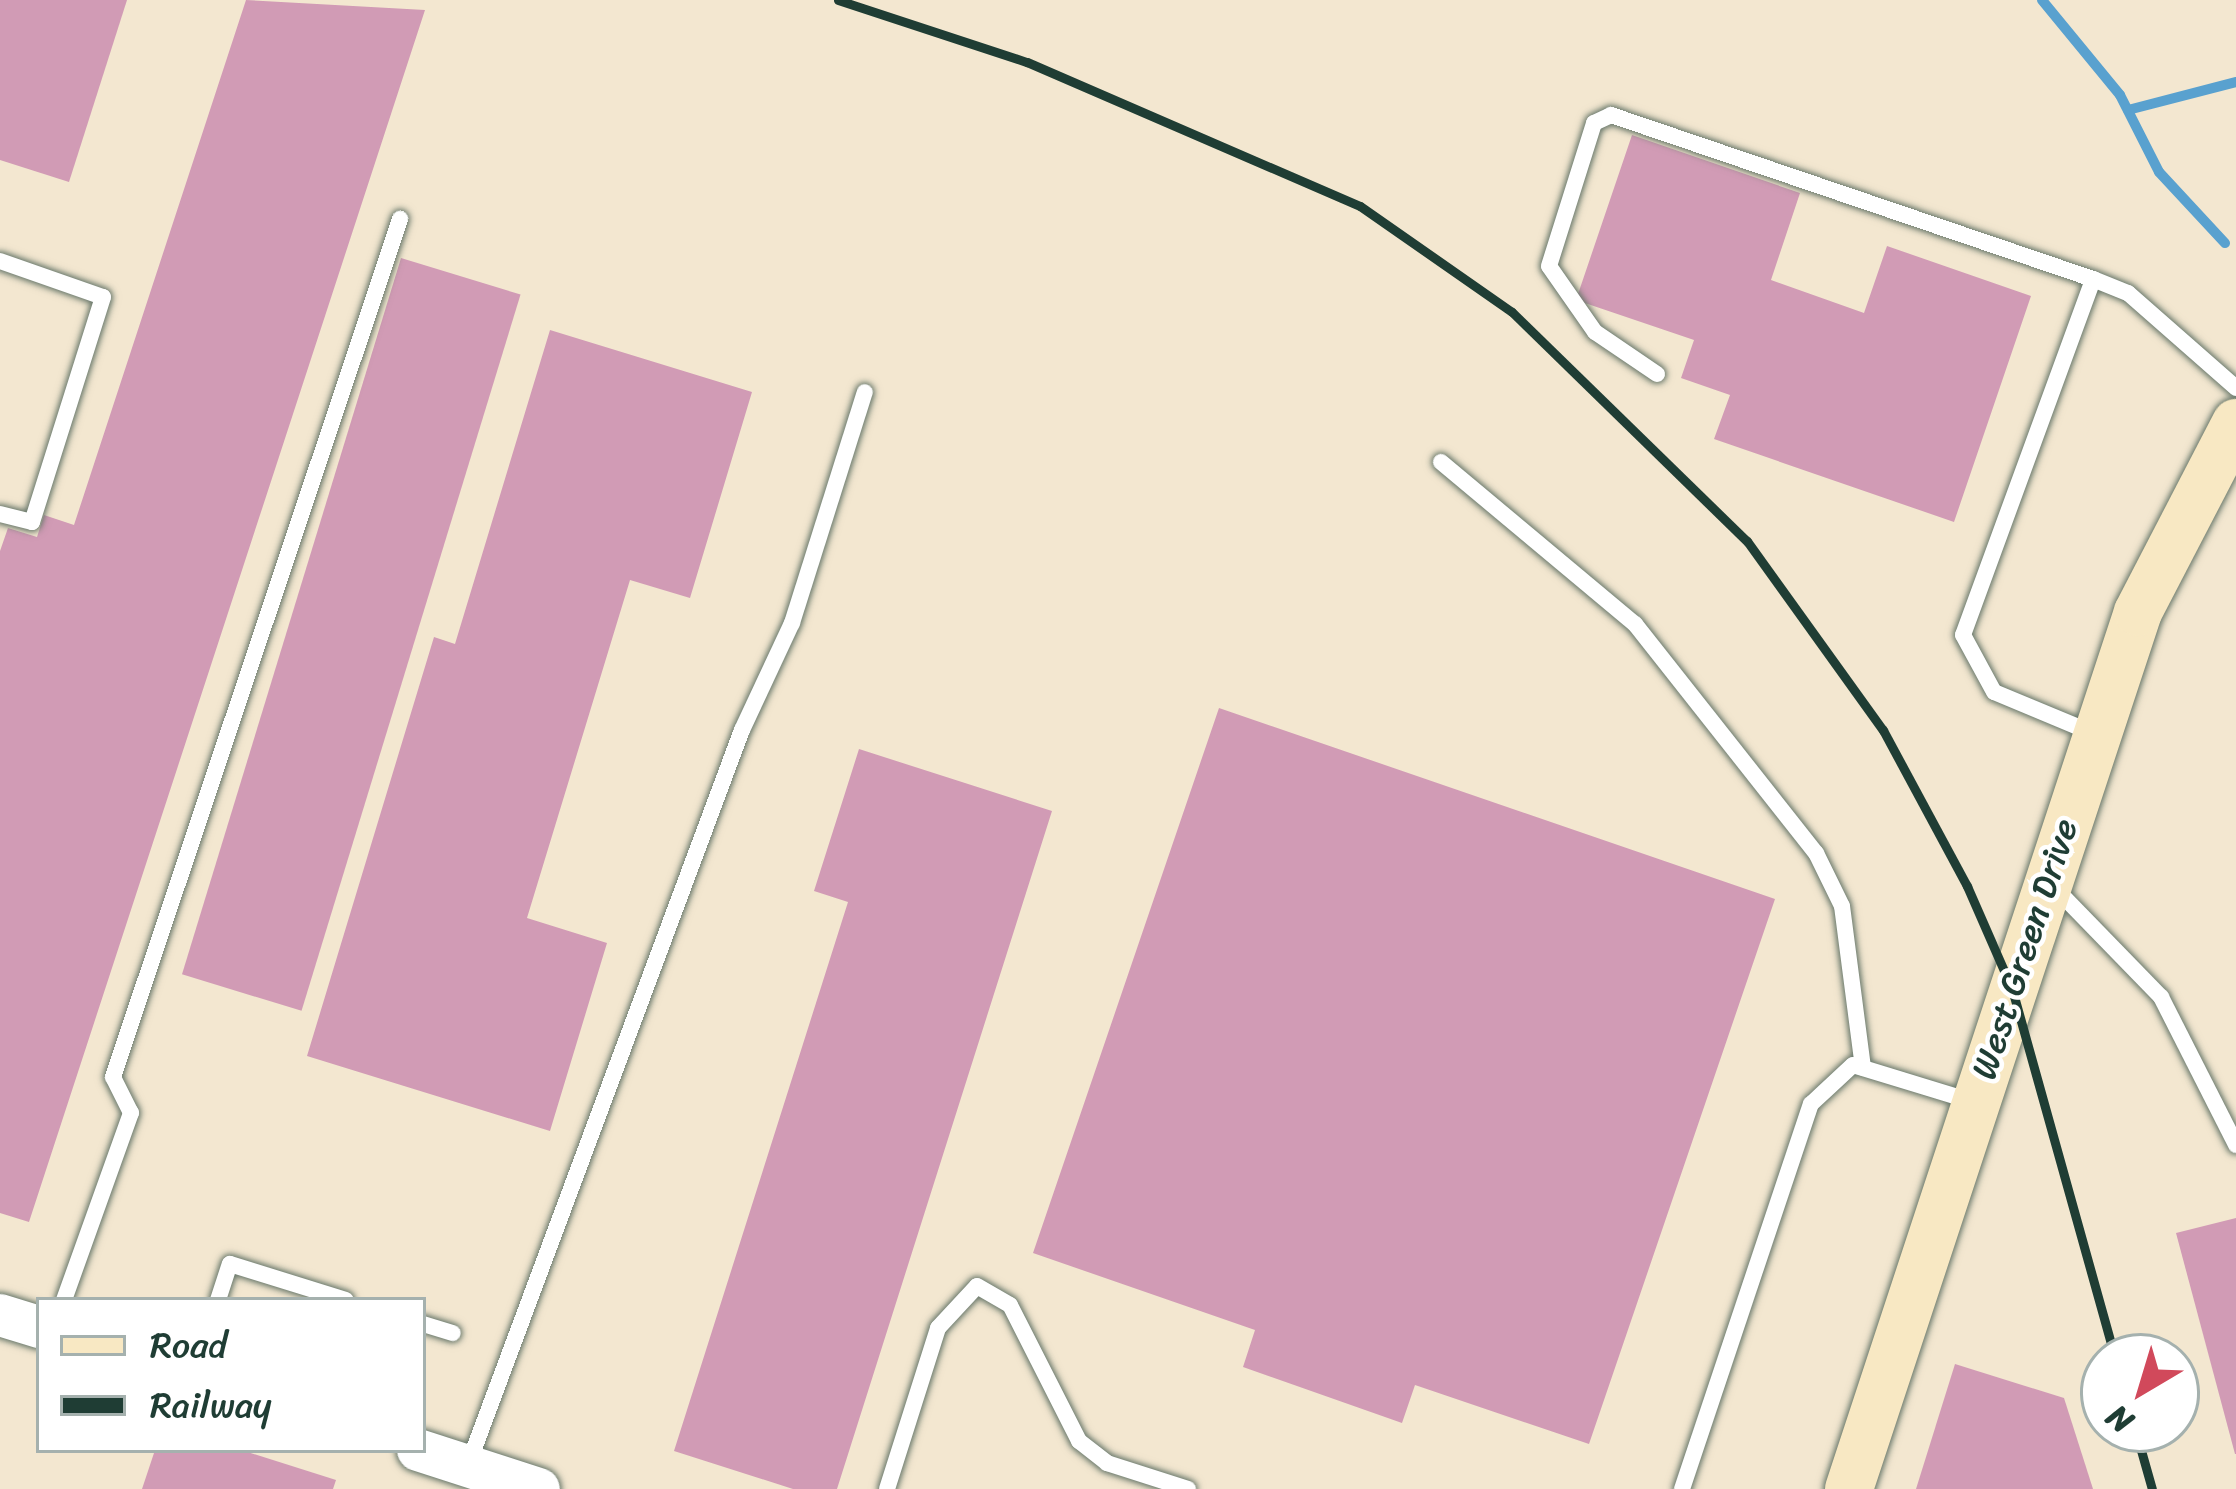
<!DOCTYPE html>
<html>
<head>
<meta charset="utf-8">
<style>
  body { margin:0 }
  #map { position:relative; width:2236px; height:1489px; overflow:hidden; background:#f3e7d0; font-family:Sriracha,sans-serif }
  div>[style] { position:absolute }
  .stream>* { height:10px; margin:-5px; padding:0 5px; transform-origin:5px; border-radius:5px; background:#59a1cf }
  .building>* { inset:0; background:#d19bb5; transform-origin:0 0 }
  .roads { filter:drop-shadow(0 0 3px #69786b) drop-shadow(0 0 3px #69786b) }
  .service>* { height:16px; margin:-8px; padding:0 8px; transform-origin:8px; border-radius:8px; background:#fff }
  .tertiary>* { height:42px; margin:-21px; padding:0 21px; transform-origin:21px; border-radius:21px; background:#fff }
  .secondary>* { height:48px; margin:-24px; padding:0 24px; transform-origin:24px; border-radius:24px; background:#f8e8c3 }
  .rail>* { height:9px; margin:-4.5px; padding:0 4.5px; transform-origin:4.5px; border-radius:4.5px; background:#1f3d34 }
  span { translate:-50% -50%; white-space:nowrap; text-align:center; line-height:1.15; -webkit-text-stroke:9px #fff; paint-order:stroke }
  .street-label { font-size:36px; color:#1f3d34 }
  .legend { position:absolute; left:36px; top:1297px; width:390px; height:156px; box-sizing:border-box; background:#fff; border:3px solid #a5b1ae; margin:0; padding:15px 21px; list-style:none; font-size:36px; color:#1f3d34 }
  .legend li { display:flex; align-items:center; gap:24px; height:60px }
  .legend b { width:60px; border:3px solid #a5b1ae }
  .north { position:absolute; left:2080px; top:1333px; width:120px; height:120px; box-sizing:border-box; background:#fff; border:3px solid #a5b1ae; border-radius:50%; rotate:218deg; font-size:33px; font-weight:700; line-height:48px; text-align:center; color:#1f3d34 }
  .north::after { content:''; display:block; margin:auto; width:42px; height:54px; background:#d1495b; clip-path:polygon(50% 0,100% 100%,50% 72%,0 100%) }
</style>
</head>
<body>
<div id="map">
  <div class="stream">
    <i style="left:2042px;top:0;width:123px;rotate:50.6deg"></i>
    <i style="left:2120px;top:95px;width:86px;rotate:63.1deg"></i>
    <i style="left:2159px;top:172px;width:97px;rotate:47.1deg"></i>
    <i style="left:2128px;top:110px;width:112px;rotate:-14.5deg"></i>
  </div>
  <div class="building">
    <i style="clip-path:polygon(0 0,127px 0,69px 182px,0 160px)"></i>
    <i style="clip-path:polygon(246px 0,425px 10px,29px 1222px,0 1213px,0 551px,8px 528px,37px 537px,44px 515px,74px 525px)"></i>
    <i style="clip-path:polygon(1632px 135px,1800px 193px,1771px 280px,1864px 313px,1887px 246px,2031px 296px,1954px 522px,1714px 439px,1730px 395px,1681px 378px,1694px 340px,1576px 300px)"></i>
    <i style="left:401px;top:258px;width:125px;height:749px;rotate:17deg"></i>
    <i style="clip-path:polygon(550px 330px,752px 392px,690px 598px,630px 580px,527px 918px,607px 943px,550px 1131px,307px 1056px,434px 637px,455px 644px)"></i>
    <i style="clip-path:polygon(1219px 708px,1775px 899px,1589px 1444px,1415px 1385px,1402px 1423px,1243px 1367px,1255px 1330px,1033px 1253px)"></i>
    <i style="clip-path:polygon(859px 749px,1052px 811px,837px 1489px,793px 1489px,674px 1451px,848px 902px,814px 891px)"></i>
    <i style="clip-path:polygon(2236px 1218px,2236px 1454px,2235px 1454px,2176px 1233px)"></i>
    <i style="clip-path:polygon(1955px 1364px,2064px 1398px,2093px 1489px,1916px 1489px)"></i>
    <i style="clip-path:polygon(155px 1450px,241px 1450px,336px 1480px,333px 1489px,142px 1489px)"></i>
  </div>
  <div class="roads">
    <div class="service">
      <i style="left:0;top:261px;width:109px;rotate:19.3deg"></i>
      <i style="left:103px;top:297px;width:236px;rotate:107.5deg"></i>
      <i style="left:32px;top:522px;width:33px;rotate:-166deg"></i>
      <i style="left:1657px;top:374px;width:75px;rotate:-145.9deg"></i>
      <i style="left:1595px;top:332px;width:80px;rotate:-124.9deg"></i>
      <i style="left:1549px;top:266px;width:150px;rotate:-72.5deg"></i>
      <i style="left:1594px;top:123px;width:19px;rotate:-25deg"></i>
      <i style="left:1611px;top:115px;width:509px;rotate:18.79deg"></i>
      <i style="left:1441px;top:462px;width:253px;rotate:39.9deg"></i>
      <i style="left:1635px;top:624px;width:292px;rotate:51.7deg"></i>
      <i style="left:1816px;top:853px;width:59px;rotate:63.9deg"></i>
      <i style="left:1842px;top:906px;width:163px;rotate:82.6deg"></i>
      <i style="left:2095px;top:734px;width:109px;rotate:-157.4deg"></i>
      <i style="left:1994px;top:692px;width:65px;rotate:-118.5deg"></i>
      <i style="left:1963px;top:635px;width:379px;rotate:-69.9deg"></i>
      <i style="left:2093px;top:279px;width:38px;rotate:22deg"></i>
      <i style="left:2128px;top:293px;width:144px;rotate:41.3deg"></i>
      <i style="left:2056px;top:889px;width:151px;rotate:45.8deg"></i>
      <i style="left:2161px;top:997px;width:166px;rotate:63.1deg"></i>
      <i style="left:64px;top:1300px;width:199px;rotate:-70.3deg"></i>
      <i style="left:131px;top:1113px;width:40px;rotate:-116.6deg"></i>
      <i style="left:113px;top:1077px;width:905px;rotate:-71.5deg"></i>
      <i style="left:218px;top:1300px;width:38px;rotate:-72deg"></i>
      <i style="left:230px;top:1264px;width:121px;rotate:17.2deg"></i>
      <i style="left:423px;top:1324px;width:31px;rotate:17deg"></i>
      <i style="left:468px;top:1465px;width:784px;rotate:-69.56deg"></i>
      <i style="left:742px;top:730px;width:118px;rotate:-65deg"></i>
      <i style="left:792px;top:623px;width:242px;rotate:-72.5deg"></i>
      <i style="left:887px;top:1489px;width:169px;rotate:-72.4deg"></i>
      <i style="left:938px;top:1328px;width:57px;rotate:-47.1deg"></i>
      <i style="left:977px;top:1286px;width:38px;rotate:30deg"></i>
      <i style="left:1010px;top:1305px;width:153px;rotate:63.1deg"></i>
      <i style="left:1079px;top:1441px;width:36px;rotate:38deg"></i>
      <i style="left:1107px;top:1463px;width:85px;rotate:17.8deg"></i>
      <i style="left:1682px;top:1489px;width:406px;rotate:-71.5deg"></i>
      <i style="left:1811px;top:1104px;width:57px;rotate:-42.9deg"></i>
      <i style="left:1853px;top:1065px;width:127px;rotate:17deg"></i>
    </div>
    <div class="tertiary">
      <i style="left:0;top:1315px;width:41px;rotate:17.1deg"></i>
      <i style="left:418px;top:1450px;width:127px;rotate:17.9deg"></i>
    </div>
    <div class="secondary">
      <i style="left:1849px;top:1489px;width:923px;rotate:-71.76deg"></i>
      <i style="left:2138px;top:612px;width:213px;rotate:-62.6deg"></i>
    </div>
  </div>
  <div class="rail">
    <i style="left:838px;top:0;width:199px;rotate:18.2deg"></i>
    <i style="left:1027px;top:62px;width:363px;rotate:23.4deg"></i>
    <i style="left:1360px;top:206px;width:185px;rotate:34.9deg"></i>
    <i style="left:1512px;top:312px;width:328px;rotate:44.3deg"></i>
    <i style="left:1747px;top:541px;width:233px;rotate:54.3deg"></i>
    <i style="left:1883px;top:730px;width:177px;rotate:61.7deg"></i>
    <i style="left:1967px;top:886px;width:112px;rotate:66.4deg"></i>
    <i style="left:2012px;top:989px;width:382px;rotate:74.4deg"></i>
    <i style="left:2135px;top:1429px;width:62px;rotate:74.2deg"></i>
  </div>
  <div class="street-label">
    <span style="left:2025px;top:949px;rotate:-72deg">West Green Drive</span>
  </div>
  <ul class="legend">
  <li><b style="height:15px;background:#f8e8c3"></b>Road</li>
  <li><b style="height:15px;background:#1f3d34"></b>Railway</li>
  </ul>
  <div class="north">N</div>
</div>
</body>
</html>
